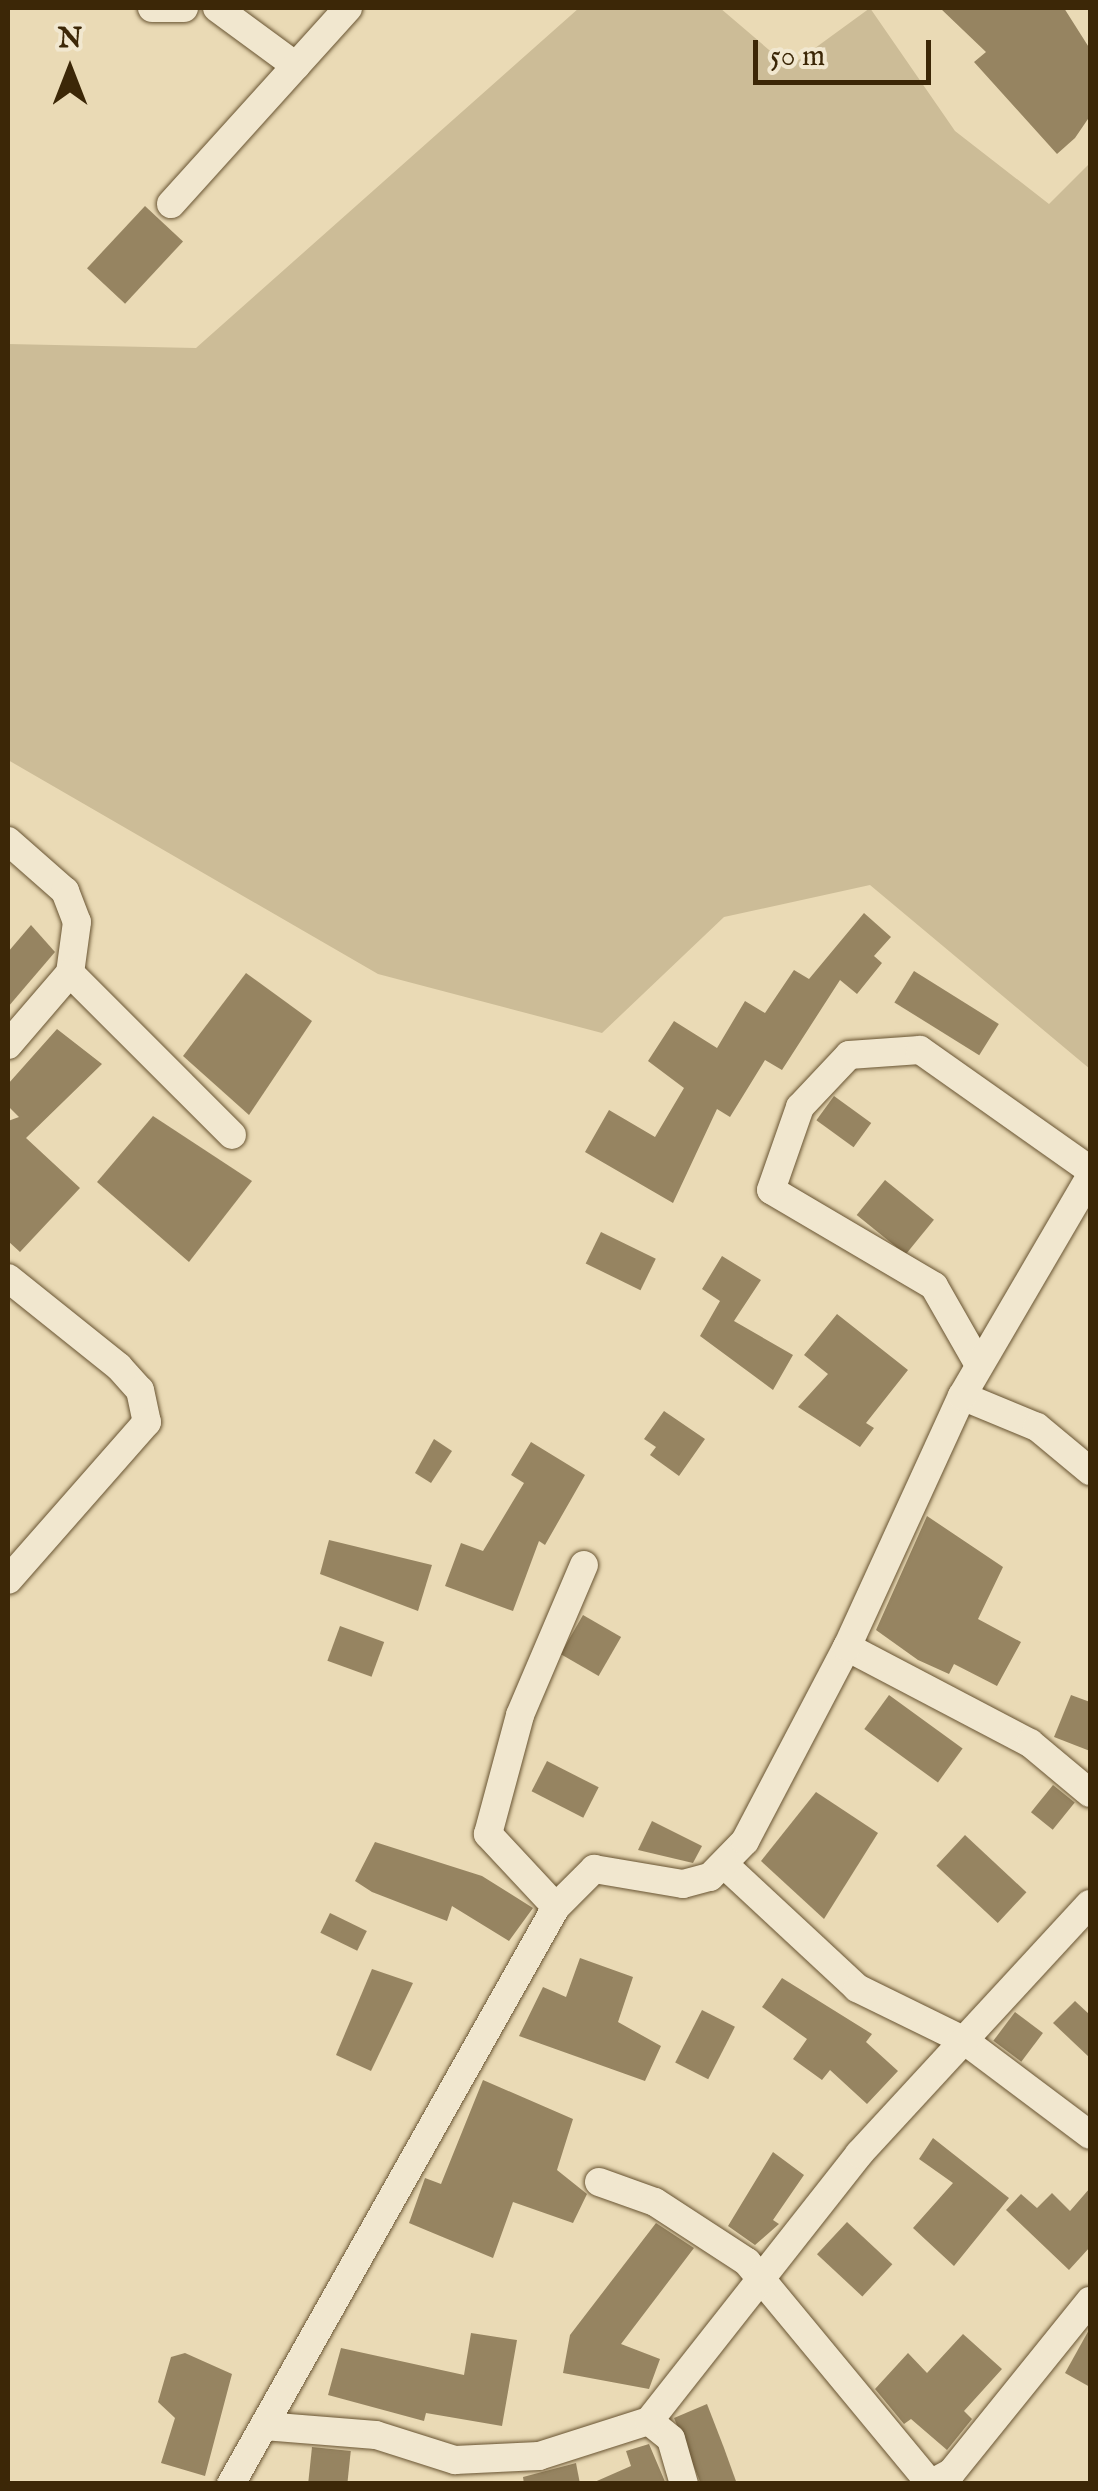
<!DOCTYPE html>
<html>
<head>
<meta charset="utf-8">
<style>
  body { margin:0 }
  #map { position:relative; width:1098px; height:2491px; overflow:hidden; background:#eadab5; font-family:"IM FELL English",serif }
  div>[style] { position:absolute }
  .green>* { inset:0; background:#ccbc97 }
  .building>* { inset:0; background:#968461; transform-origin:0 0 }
  .roads { filter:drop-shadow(0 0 2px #685432) drop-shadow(0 0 2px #685432) }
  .minor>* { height:28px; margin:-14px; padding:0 14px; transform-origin:14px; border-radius:14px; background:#f1e7cf }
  span { translate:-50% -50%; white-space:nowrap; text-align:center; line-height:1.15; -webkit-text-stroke:8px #f1e7cf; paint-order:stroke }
  .frame { position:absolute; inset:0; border:10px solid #3c2707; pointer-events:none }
  .north { position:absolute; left:20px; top:20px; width:100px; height:100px; -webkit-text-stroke:8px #f1e7cf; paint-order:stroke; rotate:0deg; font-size:28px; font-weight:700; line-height:40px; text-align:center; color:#3c2707 }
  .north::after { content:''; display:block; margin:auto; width:35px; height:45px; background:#3c2707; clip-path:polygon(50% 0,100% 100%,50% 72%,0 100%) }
  .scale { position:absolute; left:753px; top:40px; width:178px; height:45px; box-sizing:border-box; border:5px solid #3c2707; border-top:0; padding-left:12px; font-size:30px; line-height:35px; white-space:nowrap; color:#3c2707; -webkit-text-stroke:8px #f1e7cf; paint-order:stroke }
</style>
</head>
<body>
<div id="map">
  <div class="green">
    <i style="clip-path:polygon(579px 8px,720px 8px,789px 67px,870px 8px,955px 131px,1049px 204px,1090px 163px,1090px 1069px,870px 885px,724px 917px,602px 1033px,378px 974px,8px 760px,8px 344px,196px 348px)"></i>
  </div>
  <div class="building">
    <i style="clip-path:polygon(940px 8px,1064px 8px,1090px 49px,1090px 116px,1075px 138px,1057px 154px,974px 62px,986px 52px)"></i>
    <i style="left:145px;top:206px;width:52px;height:85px;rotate:43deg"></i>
    <i style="clip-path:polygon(864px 913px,891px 937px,874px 956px,882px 963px,857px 994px,840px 980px,782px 1070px,765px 1060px,730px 1117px,717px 1109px,673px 1203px,585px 1152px,609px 1110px,655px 1137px,684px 1088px,648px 1061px,674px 1021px,717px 1048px,745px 1001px,765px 1013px,794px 970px,809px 979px)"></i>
    <i style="clip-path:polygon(31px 925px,55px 952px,8px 1007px,8px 952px)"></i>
    <i style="left:914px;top:971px;width:100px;height:37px;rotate:32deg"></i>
    <i style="clip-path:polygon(246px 973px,312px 1021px,249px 1115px,183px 1056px)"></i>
    <i style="clip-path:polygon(57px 1029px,102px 1064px,26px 1138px,80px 1188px,20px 1252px,8px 1241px,8px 1121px,19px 1117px,8px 1106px,8px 1084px)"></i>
    <i style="left:834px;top:1096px;width:46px;height:30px;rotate:36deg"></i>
    <i style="clip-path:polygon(153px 1116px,252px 1181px,189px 1262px,97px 1182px)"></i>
    <i style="left:885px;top:1180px;width:63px;height:45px;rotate:39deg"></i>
    <i style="left:601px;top:1232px;width:61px;height:35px;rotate:26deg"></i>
    <i style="clip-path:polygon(722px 1256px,761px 1280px,734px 1321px,793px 1355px,773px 1390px,700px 1336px,720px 1301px,702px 1289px)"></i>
    <i style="clip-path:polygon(837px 1314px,908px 1370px,866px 1423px,874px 1428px,860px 1447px,798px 1407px,828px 1374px,804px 1355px)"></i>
    <i style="clip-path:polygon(664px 1411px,705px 1439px,679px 1476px,650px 1455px,656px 1447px,644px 1439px)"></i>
    <i style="clip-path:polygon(434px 1439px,452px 1451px,431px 1483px,415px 1473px)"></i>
    <i style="clip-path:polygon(531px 1442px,585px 1475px,545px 1545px,539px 1541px,513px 1611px,445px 1586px,461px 1543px,483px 1551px,524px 1483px,511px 1475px)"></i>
    <i style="clip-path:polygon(927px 1516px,1003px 1567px,978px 1619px,1021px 1642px,997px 1686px,954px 1664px,949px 1674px,918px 1660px,876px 1630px)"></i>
    <i style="clip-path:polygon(329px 1540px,432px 1565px,418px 1611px,320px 1574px)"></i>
    <i style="left:583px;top:1615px;width:44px;height:45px;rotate:30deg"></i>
    <i style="left:340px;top:1626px;width:47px;height:37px;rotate:20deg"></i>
    <i style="left:889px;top:1695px;width:91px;height:42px;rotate:36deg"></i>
    <i style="clip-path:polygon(1071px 1695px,1090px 1702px,1090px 1751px,1054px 1737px)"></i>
    <i style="left:547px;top:1761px;width:58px;height:34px;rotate:27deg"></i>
    <i style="left:1053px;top:1785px;width:28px;height:35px;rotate:39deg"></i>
    <i style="clip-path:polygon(816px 1792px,878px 1833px,824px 1919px,761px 1861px)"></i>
    <i style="clip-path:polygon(652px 1821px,702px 1846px,693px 1863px,638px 1850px)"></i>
    <i style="left:965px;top:1835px;width:84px;height:42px;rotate:43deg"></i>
    <i style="clip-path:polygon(375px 1842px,482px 1876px,533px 1908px,509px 1941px,452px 1906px,447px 1921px,372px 1892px,355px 1881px)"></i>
    <i style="left:330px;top:1913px;width:41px;height:22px;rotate:26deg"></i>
    <i style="clip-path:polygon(580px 1958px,633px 1977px,618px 2022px,661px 2046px,645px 2081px,519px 2036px,543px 1987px,566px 1997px)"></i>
    <i style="clip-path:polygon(372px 1969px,413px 1983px,371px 2071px,336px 2055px)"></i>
    <i style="clip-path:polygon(782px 1978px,872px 2034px,866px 2042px,898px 2071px,867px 2104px,830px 2070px,822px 2080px,793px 2059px,807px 2039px,762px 2007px)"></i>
    <i style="clip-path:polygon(1075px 2001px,1090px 2015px,1090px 2058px,1053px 2023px)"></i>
    <i style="left:702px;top:2010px;width:37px;height:59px;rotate:27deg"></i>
    <i style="left:1015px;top:2012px;width:35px;height:36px;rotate:37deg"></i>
    <i style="clip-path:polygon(483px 2080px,573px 2119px,557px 2170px,587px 2194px,573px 2223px,513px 2202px,493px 2258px,409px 2223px,425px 2178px,441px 2184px)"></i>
    <i style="clip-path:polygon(933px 2138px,1009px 2198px,954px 2266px,913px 2228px,953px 2183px,919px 2159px)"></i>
    <i style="clip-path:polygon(773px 2152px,804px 2175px,773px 2220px,779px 2224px,755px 2245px,728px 2226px)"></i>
    <i style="clip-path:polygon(1090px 2188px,1090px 2247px,1069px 2270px,1006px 2210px,1021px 2194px,1037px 2208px,1052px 2193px,1070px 2211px)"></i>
    <i style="left:847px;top:2222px;width:62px;height:44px;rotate:43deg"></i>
    <i style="clip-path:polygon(656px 2223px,694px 2248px,621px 2344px,660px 2359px,649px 2389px,563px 2373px,570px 2335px)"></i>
    <i style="clip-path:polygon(1090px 2328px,1090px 2387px,1065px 2373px)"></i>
    <i style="clip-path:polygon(471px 2333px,517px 2340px,502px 2426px,426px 2413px,424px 2421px,328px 2395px,341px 2348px,464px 2375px)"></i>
    <i style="clip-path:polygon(963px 2334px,1002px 2369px,964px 2411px,972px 2419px,947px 2450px,911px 2419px,904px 2424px,875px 2389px,908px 2353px,927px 2373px)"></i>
    <i style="clip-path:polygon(185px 2353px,232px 2374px,205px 2476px,161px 2463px,175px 2418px,158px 2402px,171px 2357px)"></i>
    <i style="clip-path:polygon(707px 2404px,724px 2448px,737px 2484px,701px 2484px,674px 2418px)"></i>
    <i style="clip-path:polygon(649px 2444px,666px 2484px,590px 2484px,631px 2466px,626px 2451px)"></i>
    <i style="left:312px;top:2447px;width:39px;height:37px;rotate:6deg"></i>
    <i style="clip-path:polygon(576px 2463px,580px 2484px,524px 2484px,523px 2477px)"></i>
  </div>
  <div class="roads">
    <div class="minor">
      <i style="left:152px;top:8px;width:32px"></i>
      <i style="left:217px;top:8px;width:98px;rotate:36.3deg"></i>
      <i style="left:171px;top:204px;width:264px;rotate:-47.9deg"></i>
      <i style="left:8px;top:841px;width:76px;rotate:41.3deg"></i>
      <i style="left:65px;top:891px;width:33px;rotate:69deg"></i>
      <i style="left:77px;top:922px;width:51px;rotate:97.8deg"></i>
      <i style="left:70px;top:973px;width:229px;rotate:45deg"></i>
      <i style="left:8px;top:1045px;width:95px;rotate:-49.3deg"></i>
      <i style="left:8px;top:1278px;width:142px;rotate:38.7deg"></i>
      <i style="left:119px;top:1367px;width:31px;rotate:48deg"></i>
      <i style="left:140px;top:1390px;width:33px;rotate:78deg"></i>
      <i style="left:147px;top:1422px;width:210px;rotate:131.3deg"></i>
      <i style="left:979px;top:1365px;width:91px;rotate:-119.7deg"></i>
      <i style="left:934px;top:1286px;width:189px;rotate:-149.5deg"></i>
      <i style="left:771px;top:1190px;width:88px;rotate:-70.7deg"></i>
      <i style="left:800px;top:1107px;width:71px;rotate:-46.7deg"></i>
      <i style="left:849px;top:1055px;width:71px;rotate:-4deg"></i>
      <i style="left:920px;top:1050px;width:208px;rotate:35.2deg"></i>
      <i style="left:962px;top:1396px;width:81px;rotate:22.5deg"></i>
      <i style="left:1037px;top:1427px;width:69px;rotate:39.7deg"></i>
      <i style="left:847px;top:1647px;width:207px;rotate:27.7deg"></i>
      <i style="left:1030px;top:1743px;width:78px;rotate:39.8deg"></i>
      <i style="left:727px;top:1867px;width:178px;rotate:42.9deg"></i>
      <i style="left:857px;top:1988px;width:120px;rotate:26.1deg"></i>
      <i style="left:965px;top:2041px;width:156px;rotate:36.9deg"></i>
      <i style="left:556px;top:1907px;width:100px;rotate:-133deg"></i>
      <i style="left:488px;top:1834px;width:123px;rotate:-74.9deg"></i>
      <i style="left:520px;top:1715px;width:163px;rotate:-66.9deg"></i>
      <i style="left:599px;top:2182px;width:59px;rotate:19.7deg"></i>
      <i style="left:655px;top:2202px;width:110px;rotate:33.1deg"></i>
      <i style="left:747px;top:2262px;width:287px;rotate:50.4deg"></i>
      <i style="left:649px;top:2421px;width:28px;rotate:39deg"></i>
      <i style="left:671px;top:2439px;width:47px;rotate:73.9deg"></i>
      <i style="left:264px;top:2426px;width:112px;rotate:4.6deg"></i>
      <i style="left:376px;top:2435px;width:83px;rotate:17.6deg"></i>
      <i style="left:455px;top:2460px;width:84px;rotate:-2.7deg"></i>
      <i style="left:539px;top:2456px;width:115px;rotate:-17.7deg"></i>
      <i style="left:649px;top:2421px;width:340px;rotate:-51.8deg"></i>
      <i style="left:859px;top:2154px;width:340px;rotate:-47.3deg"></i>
      <i style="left:231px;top:2484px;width:662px;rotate:-60.61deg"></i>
      <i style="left:556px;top:1907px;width:54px;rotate:-45deg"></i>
      <i style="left:594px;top:1869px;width:90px;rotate:9.6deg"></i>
      <i style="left:683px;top:1884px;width:28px;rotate:-15deg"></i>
      <i style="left:710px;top:1877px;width:50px;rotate:-45.8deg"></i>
      <i style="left:745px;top:1841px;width:219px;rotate:-62.3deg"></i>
      <i style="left:847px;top:1647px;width:276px;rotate:-65.4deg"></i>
      <i style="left:962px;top:1396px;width:254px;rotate:-59.7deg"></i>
      <i style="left:930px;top:2484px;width:24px;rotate:-28deg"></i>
      <i style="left:951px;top:2473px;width:221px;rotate:-51.1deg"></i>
    </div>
  </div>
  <div class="frame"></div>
  <div class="north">N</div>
  <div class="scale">50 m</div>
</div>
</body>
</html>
